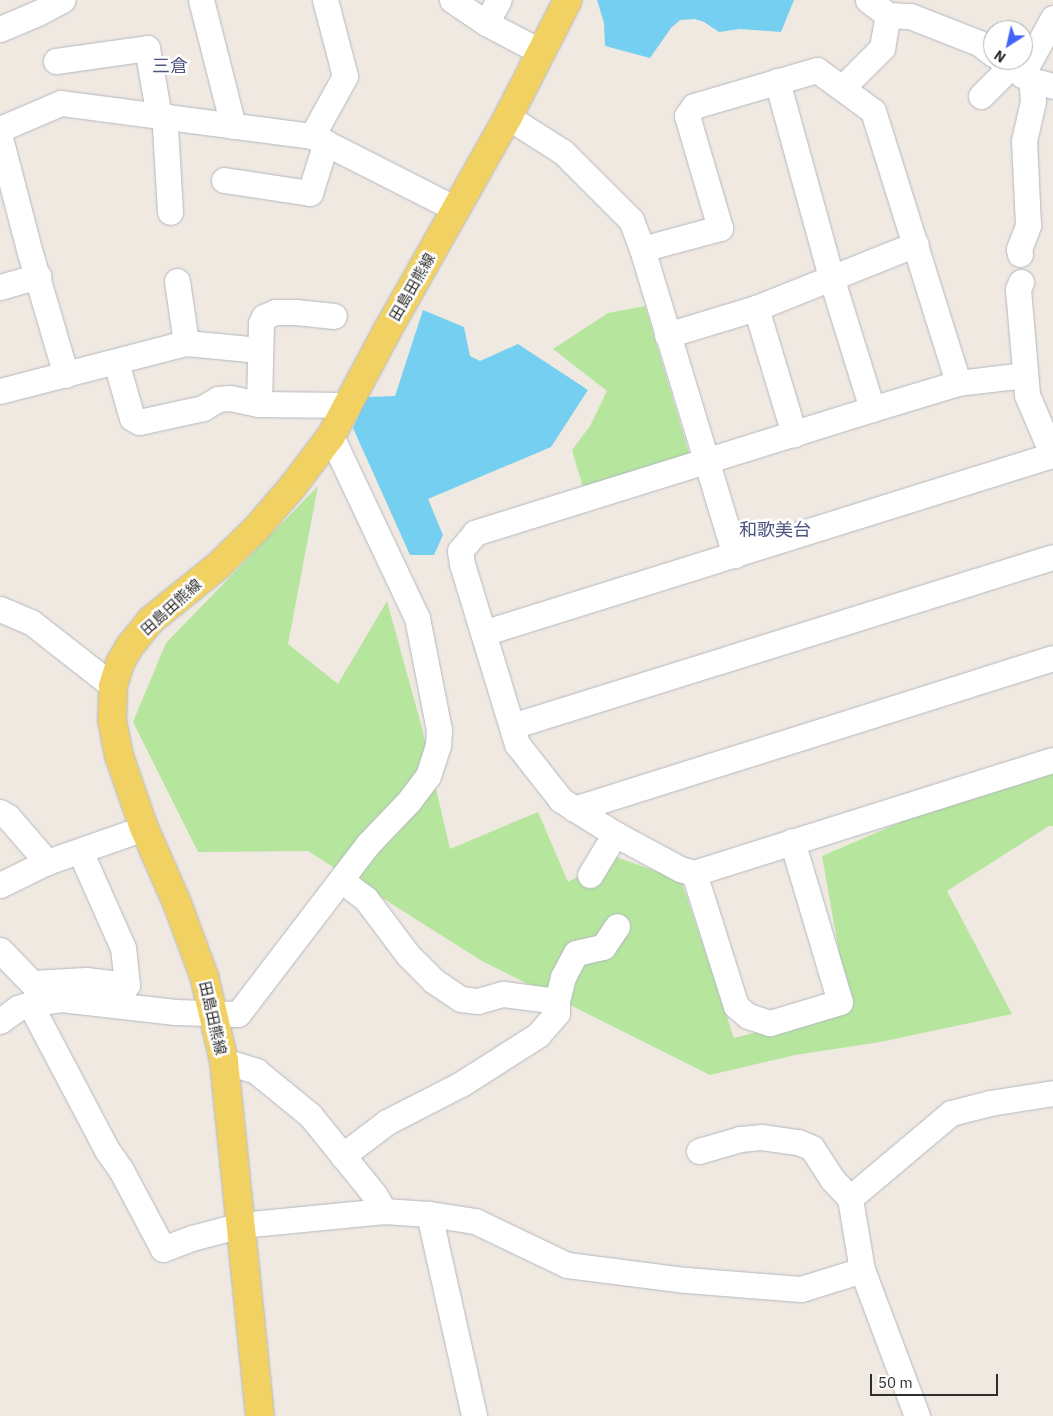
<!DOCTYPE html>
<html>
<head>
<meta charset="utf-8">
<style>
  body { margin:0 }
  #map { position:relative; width:1053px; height:1416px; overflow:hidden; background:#efe9e1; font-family:"IBM Plex Sans","Noto Sans JP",sans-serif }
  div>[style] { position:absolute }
  .green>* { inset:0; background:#b6e59e }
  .water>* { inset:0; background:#75cff0 }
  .roads { filter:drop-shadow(0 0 1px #b4b7c1) drop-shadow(0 0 1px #b4b7c1) }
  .minor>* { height:25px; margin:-12.5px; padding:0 12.5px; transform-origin:12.5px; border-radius:12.5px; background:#fff }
  .major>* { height:28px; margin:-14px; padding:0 14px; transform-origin:14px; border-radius:14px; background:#f2d163 }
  span { translate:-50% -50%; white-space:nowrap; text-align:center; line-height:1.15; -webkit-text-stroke:5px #fff; paint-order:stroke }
  .street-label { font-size:15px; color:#2e2e2e }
  .quarter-label { font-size:18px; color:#4d5680 }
  .north { position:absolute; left:983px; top:20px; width:50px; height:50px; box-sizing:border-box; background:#fff; border:1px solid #ababab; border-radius:50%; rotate:215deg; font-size:14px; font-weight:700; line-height:20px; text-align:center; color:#2e2e2e }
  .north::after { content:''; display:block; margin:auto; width:18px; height:22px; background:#4264fb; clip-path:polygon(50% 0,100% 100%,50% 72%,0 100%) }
  .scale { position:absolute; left:870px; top:1374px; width:128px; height:22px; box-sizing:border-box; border:2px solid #2e2e2e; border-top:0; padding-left:6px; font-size:15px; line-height:18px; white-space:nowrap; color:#2e2e2e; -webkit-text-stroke:4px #fff; paint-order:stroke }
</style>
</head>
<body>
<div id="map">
  <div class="green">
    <i style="clip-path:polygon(645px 306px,689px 453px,584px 491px,572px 450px,590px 426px,607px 391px,553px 349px,608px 313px)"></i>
    <i style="clip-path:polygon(318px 486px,288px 644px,338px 684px,387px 601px,422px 728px,450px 849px,538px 812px,568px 882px,613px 856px,681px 880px,734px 1038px,849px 1008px,822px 856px,929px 810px,1053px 770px,1053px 826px,1049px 826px,947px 891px,1012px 1014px,880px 1042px,795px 1055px,710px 1075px,482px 961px,308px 851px,198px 852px,133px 722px,166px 643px)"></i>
  </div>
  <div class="water">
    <i style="clip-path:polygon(597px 0,794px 0,781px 32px,740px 29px,719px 32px,704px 22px,695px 19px,680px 20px,671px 28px,650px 58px,605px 46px,604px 23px)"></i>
    <i style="clip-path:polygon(423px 310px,464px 327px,470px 356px,480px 361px,518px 344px,588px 390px,551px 447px,428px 499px,443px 535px,434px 555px,410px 555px,353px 428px,367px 397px,395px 396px)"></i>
  </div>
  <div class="roads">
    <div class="minor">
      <i style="left:201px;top:0;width:130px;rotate:75.7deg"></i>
      <i style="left:452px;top:0;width:41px;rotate:34.1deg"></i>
      <i style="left:486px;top:23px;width:62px;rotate:27.8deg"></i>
      <i style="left:868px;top:0;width:25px;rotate:37deg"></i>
      <i style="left:888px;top:15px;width:22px;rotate:3deg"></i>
      <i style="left:910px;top:16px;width:74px;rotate:21.4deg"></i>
      <i style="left:979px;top:43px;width:18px;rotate:38deg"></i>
      <i style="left:486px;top:23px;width:26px;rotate:-61deg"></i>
      <i style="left:0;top:29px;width:39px;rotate:-23deg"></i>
      <i style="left:36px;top:14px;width:30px;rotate:-28deg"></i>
      <i style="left:1001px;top:60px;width:36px;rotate:34deg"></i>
      <i style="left:1031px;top:80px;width:23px;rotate:15deg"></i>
      <i style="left:56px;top:61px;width:92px;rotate:-8.1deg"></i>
      <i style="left:147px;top:48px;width:69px;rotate:80deg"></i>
      <i style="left:1022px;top:75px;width:65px;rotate:-61.5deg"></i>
      <i style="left:777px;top:81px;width:203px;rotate:74.6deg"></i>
      <i style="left:831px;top:277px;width:138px;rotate:72.7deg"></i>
      <i style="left:842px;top:88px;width:57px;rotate:-45deg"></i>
      <i style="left:882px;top:48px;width:34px;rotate:-80deg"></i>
      <i style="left:981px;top:96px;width:41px;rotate:-45deg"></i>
      <i style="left:168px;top:117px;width:10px;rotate:107deg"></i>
      <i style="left:165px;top:127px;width:85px;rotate:86.6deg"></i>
      <i style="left:508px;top:117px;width:65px;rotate:32.5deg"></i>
      <i style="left:563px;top:152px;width:96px;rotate:45deg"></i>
      <i style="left:631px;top:220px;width:31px;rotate:69deg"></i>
      <i style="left:642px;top:249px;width:320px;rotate:73.1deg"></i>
      <i style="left:0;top:129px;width:66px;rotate:-23.1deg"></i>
      <i style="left:61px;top:103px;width:253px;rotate:7.5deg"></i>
      <i style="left:312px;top:136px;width:161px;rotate:26.9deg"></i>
      <i style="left:312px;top:136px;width:68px;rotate:-61.2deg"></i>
      <i style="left:345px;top:76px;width:79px;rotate:-104.7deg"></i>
      <i style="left:0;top:138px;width:119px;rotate:75.4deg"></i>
      <i style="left:30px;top:253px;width:127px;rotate:73.6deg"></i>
      <i style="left:224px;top:180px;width:87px;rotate:8.6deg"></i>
      <i style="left:310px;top:193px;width:53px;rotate:-72.6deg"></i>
      <i style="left:642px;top:249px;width:81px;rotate:-15.1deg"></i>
      <i style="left:720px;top:228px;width:117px;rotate:-106.4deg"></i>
      <i style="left:687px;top:116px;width:12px;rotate:-55deg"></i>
      <i style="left:694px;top:106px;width:128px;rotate:-16.3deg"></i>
      <i style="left:817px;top:70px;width:69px;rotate:36.2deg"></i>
      <i style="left:873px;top:111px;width:285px;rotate:72.6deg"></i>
      <i style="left:1020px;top:254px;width:5px;rotate:-101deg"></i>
      <i style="left:1019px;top:249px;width:26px;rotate:-69deg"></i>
      <i style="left:1028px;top:225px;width:84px;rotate:-92.7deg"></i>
      <i style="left:1024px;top:141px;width:41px;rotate:-77.3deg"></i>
      <i style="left:1033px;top:101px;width:21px;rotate:-95deg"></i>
      <i style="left:177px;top:281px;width:63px;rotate:81.7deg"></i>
      <i style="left:1021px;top:282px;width:8px;rotate:113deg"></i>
      <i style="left:1018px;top:289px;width:106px;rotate:85.1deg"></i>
      <i style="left:1027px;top:395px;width:66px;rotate:66.9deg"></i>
      <i style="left:0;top:287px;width:40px;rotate:-16deg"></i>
      <i style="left:756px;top:308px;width:132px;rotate:73.2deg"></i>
      <i style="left:667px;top:335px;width:93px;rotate:-16.9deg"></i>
      <i style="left:756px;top:308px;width:172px;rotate:-21.8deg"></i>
      <i style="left:116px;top:362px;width:58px;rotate:74.1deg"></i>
      <i style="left:132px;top:418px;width:8px;rotate:30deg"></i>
      <i style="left:139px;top:422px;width:66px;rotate:-12.3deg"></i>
      <i style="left:203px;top:408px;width:17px;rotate:-31deg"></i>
      <i style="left:218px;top:399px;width:12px;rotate:-5deg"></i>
      <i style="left:230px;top:398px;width:30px;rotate:12deg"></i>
      <i style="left:259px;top:404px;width:89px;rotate:0.6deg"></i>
      <i style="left:1025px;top:375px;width:67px;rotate:173.2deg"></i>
      <i style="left:958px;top:383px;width:90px;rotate:163.2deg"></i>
      <i style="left:872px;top:409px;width:416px;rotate:162.7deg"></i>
      <i style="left:475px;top:533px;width:23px;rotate:130deg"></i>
      <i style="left:460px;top:551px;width:13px;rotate:81deg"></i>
      <i style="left:462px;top:564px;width:188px;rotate:73deg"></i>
      <i style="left:517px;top:744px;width:71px;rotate:51.8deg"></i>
      <i style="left:561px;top:800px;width:64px;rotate:32.2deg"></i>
      <i style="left:615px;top:834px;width:74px;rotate:28.3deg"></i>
      <i style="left:680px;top:869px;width:15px;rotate:16deg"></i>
      <i style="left:694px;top:873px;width:376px;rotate:-17.5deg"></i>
      <i style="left:0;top:391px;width:192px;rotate:-14.5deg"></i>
      <i style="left:186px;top:343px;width:74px;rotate:5.4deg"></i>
      <i style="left:259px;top:404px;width:81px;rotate:-88.6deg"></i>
      <i style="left:261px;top:323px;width:7px;rotate:-63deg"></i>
      <i style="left:264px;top:317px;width:12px;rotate:-24deg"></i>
      <i style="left:275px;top:312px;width:21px"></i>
      <i style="left:296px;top:312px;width:38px;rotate:6deg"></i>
      <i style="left:0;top:609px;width:34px;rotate:23deg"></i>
      <i style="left:31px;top:622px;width:104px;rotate:38deg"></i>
      <i style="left:483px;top:633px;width:596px;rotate:-17.37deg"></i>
      <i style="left:512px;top:726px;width:567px;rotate:-17.35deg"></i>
      <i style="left:574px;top:809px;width:502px;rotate:-17.5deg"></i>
      <i style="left:0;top:812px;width:9px;rotate:32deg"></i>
      <i style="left:8px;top:817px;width:60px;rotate:49.1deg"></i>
      <i style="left:694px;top:873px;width:139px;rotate:72.5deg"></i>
      <i style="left:736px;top:1006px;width:16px;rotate:40deg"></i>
      <i style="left:748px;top:1016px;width:23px;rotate:18deg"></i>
      <i style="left:770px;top:1023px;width:73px;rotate:-16.7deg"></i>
      <i style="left:840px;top:1002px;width:168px;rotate:-106.6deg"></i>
      <i style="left:590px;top:875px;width:48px;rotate:-58.6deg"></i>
      <i style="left:341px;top:880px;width:31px;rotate:37deg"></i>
      <i style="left:366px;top:899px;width:70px;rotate:53.1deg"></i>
      <i style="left:408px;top:955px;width:37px;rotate:45deg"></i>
      <i style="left:434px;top:981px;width:32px;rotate:34deg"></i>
      <i style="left:461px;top:999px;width:17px;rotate:7deg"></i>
      <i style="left:478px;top:1001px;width:26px;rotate:-16deg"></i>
      <i style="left:503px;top:994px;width:54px;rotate:7.4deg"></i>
      <i style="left:557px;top:1001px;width:12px;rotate:90deg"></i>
      <i style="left:557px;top:1013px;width:29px;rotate:131deg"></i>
      <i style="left:538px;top:1035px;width:91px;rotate:147.5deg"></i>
      <i style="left:461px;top:1084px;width:83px;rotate:152.8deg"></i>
      <i style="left:387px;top:1122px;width:56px;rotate:142.9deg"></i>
      <i style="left:0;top:885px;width:52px;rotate:-26.1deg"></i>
      <i style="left:47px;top:862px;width:103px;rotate:-19.3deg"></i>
      <i style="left:0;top:950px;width:46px;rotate:45.9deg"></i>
      <i style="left:32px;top:983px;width:54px;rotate:-3.2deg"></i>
      <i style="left:86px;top:980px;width:41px;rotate:7deg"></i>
      <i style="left:127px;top:985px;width:37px;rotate:-96deg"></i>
      <i style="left:123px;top:948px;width:106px;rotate:-113.9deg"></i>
      <i style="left:557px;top:1001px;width:25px;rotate:-76deg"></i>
      <i style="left:563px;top:977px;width:27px;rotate:-62deg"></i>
      <i style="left:576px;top:953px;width:28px;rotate:-13deg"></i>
      <i style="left:603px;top:947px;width:25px;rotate:-56deg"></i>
      <i style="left:30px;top:1004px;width:165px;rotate:62.2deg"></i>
      <i style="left:107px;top:1150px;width:24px;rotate:55deg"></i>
      <i style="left:121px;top:1170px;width:89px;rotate:62deg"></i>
      <i style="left:163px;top:1249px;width:31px;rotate:-21deg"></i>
      <i style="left:192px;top:1238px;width:51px;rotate:-14.9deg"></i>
      <i style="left:241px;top:1225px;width:144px;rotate:-5.6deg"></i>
      <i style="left:384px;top:1211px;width:45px;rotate:3.8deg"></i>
      <i style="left:429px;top:1214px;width:47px;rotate:8.7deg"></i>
      <i style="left:475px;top:1221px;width:102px;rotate:25.6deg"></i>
      <i style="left:567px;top:1265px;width:120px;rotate:7.2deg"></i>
      <i style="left:686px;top:1280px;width:115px;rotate:4.5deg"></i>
      <i style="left:801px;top:1289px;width:64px;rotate:-17.3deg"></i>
      <i style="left:0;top:1021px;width:22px;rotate:-36deg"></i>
      <i style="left:18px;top:1008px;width:13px;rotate:-18deg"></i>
      <i style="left:30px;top:1004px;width:31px;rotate:-9deg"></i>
      <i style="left:61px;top:999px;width:115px;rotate:6.5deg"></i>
      <i style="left:175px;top:1012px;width:63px;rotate:1.8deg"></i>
      <i style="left:238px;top:1014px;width:214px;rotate:-52.6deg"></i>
      <i style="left:368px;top:844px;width:59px;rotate:-46.4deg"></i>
      <i style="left:409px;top:801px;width:31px;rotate:-53deg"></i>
      <i style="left:428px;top:776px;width:33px;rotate:-72deg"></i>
      <i style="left:438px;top:745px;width:15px;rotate:-86deg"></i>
      <i style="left:439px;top:730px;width:114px;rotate:-101.1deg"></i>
      <i style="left:417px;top:618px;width:201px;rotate:-115.3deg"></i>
      <i style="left:224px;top:1061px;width:34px;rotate:17deg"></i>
      <i style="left:256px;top:1071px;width:70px;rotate:39.2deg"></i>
      <i style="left:310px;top:1115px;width:102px;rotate:51deg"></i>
      <i style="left:374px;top:1194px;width:20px;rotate:60deg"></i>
      <i style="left:699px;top:1151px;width:43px;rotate:-16.3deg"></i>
      <i style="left:740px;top:1139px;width:21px;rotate:-5deg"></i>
      <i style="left:761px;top:1137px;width:37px;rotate:8deg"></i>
      <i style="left:798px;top:1142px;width:15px;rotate:23deg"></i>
      <i style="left:812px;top:1148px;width:37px;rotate:57deg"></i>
      <i style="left:832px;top:1179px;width:26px;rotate:47deg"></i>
      <i style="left:429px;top:1214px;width:207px;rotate:77.4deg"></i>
      <i style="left:917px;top:1416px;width:156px;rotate:-110.6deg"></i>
      <i style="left:862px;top:1270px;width:73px;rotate:-99.5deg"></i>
      <i style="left:850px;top:1198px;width:132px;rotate:-40.1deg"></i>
      <i style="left:951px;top:1113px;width:40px;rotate:-14.4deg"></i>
      <i style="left:990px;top:1103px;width:64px;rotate:-9deg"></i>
    </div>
    <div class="major">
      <i style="left:260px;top:1416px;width:357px;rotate:-95.8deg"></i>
      <i style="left:224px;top:1061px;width:87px;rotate:-103.2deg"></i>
      <i style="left:204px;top:976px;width:78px;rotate:-110.3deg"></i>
      <i style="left:177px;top:903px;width:82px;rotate:-113.7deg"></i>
      <i style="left:144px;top:828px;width:76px;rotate:-109.1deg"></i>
      <i style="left:119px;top:756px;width:36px;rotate:-101deg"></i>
      <i style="left:112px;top:721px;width:35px;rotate:-88deg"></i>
      <i style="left:113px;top:686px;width:24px;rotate:-73deg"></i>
      <i style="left:120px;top:663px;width:20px;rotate:-60deg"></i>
      <i style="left:130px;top:646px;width:33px;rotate:-51deg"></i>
      <i style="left:151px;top:620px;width:86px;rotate:-38.9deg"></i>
      <i style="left:218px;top:566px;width:54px;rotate:-44.3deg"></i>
      <i style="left:257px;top:528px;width:55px;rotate:-49.4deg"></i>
      <i style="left:293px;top:486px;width:63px;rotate:-52.8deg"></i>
      <i style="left:331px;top:436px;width:119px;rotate:-61.9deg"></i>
      <i style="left:387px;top:331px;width:246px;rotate:-60.5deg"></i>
      <i style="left:508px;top:117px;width:131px;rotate:-62.9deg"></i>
    </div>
  </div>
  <div class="street-label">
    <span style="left:412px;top:287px;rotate:-60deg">田島田熊線</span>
    <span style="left:171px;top:607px;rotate:-42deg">田島田熊線</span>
    <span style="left:213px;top:1018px;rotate:77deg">田島田熊線</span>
  </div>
  <div class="quarter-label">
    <span style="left:170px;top:66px">三倉</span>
    <span style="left:775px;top:530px">和歌美台</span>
  </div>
  <div class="north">N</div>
  <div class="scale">50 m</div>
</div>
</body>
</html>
